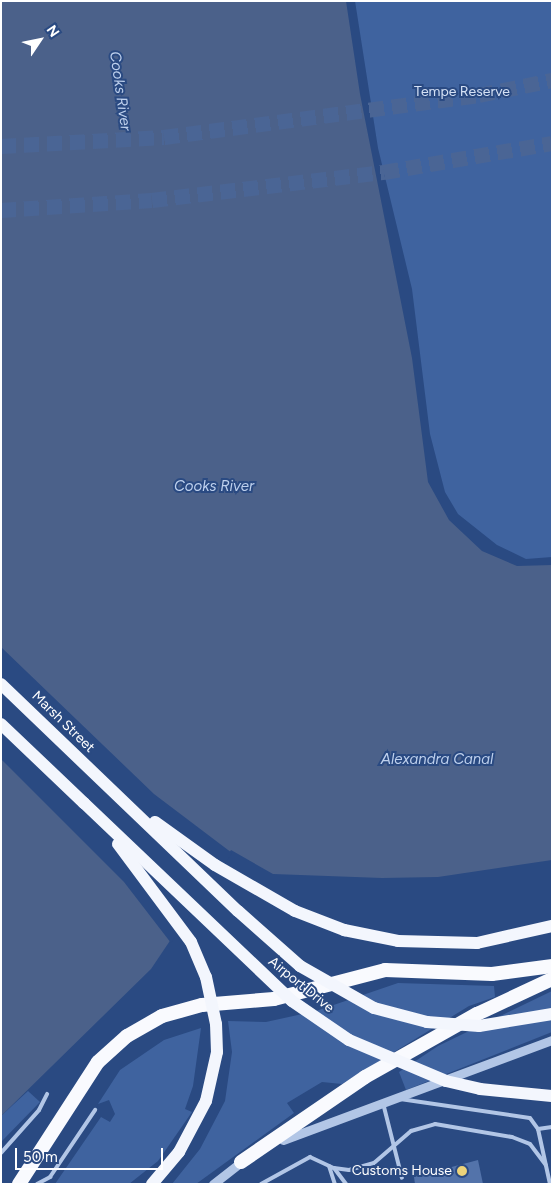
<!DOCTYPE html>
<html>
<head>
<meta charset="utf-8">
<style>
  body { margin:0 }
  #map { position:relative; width:553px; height:1185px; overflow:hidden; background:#2a4a82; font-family:Figtree,sans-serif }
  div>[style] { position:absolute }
  .green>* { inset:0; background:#3f639f }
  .water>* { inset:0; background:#4b618a }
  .pier>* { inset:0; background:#2a4a82 }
  .building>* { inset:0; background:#5373aa }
  .motorway-tunnel>* { height:15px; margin-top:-7.5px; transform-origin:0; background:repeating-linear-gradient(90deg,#4a6595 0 15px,transparent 0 23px) }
  .service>* { height:4px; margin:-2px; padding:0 2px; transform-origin:2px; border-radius:2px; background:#b2c6e6 }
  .tertiary>* { height:9px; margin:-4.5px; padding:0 4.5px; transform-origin:4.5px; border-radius:4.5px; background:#b2c6e6 }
  .primary>* { height:12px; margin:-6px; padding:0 6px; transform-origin:6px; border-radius:6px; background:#f3f6fd }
  .trunk>* { height:14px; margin:-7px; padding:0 7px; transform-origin:7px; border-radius:7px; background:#f9fafe }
  .primary-bridge>* { height:12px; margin:-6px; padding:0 6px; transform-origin:6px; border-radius:6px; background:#f3f6fd }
  .dots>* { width:14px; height:14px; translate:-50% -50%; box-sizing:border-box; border:2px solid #2a4a82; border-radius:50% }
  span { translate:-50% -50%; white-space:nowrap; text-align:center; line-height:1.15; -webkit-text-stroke:4px #2a4a82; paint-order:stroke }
  .park-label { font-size:14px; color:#d5e1f5 }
  .street-label { font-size:14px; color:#fff }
  .poi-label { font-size:14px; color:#fff }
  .right { translate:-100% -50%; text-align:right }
  .water-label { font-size:15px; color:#bed0ed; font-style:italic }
  .frame { position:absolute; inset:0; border:2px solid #fff; pointer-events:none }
  .north { position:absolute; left:15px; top:15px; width:50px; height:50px; -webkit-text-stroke:4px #2a4a82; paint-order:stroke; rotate:56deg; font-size:14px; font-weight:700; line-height:20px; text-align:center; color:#fff }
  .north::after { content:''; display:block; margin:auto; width:18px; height:22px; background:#fff; clip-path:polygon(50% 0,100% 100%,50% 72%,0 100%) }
  .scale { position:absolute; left:15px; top:1148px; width:148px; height:22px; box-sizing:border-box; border:2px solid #fff; border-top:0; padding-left:6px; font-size:15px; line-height:18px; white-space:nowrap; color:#fff; -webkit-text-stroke:4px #2a4a82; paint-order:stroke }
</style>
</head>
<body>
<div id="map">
  <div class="green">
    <i style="clip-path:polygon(355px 1px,552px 1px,552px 557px,526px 559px,497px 545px,458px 514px,445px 492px,430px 434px,412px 289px,378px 148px)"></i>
    <i style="clip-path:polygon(398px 983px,494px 986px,495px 997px,469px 1006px,342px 1084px,322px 1082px,287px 1103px,294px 1113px,196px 1184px,172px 1184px,200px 1149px,225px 1101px,232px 1052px,228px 1021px,266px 1022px,316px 1011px)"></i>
    <i style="clip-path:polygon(552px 991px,552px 1032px,406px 1090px,399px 1072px,438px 1046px)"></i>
    <i style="clip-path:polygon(201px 1028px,193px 1086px,185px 1109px,192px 1112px,158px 1161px,129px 1184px,55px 1184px,101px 1117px,110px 1122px,115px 1114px,109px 1100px,98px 1104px,120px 1070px,164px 1040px)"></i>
    <i style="clip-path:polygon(28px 1091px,40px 1102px,1px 1142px,1px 1116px)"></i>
  </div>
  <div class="water">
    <i style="clip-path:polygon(1px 1px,346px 1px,360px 94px,412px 358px,428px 482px,449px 520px,482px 551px,517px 566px,552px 565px,552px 860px,438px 877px,382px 878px,273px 874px,231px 850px,151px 969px,1px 1116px)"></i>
  </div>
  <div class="pier">
    <i style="clip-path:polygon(1px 647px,154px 794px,232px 853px,171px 943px,124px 882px,1px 759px)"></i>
  </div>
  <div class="building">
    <i style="clip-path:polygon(478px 1160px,483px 1184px,415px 1184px,414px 1177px)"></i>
  </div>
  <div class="motorway-tunnel">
    <i style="left:1px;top:146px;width:163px;rotate:-3.2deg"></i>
    <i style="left:164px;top:137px;width:318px;rotate:-7.6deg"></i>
    <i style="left:479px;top:95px;width:75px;rotate:-11.6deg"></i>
    <i style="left:1px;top:210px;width:151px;rotate:-3.8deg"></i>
    <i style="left:152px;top:200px;width:234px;rotate:-6.9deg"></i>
    <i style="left:384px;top:172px;width:170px;rotate:-9.8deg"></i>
  </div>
  <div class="service">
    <i style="left:400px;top:1099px;width:131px;rotate:8.3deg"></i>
    <i style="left:530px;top:1118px;width:14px;rotate:54deg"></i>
    <i style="left:538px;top:1129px;width:56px;rotate:77.7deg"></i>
    <i style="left:383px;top:1103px;width:77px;rotate:75.8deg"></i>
    <i style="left:538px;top:1129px;width:14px;rotate:-8deg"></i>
    <i style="left:1px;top:1153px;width:57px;rotate:-48.5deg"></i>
    <i style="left:39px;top:1110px;width:18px;rotate:-63deg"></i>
    <i style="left:329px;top:1166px;width:19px;rotate:72deg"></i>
    <i style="left:334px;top:1168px;width:15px;rotate:8deg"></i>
    <i style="left:349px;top:1170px;width:26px;rotate:-16deg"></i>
    <i style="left:374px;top:1163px;width:49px;rotate:-40.9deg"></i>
    <i style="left:411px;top:1131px;width:25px;rotate:-16deg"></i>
    <i style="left:435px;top:1124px;width:78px;rotate:9.6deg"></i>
    <i style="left:512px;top:1137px;width:19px;rotate:21deg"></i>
    <i style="left:530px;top:1144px;width:26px;rotate:53deg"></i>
    <i style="left:37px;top:1184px;width:15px;rotate:-28deg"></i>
    <i style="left:50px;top:1177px;width:81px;rotate:-56.1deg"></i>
    <i style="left:261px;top:1184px;width:56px;rotate:-28.9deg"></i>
    <i style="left:310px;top:1157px;width:26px;rotate:25deg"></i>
    <i style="left:334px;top:1168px;width:20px;rotate:53deg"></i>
  </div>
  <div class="tertiary">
    <i style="left:283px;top:1140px;width:287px;rotate:-20.4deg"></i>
    <i style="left:213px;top:1184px;width:39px;rotate:-38deg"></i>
  </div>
  <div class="primary">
    <i style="left:1px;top:684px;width:328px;rotate:43.8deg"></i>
    <i style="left:238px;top:911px;width:83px;rotate:41.6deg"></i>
    <i style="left:1px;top:724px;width:115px;rotate:43.6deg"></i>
    <i style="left:155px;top:822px;width:74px;rotate:35.6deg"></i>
    <i style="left:398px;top:941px;width:79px;rotate:1.5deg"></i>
    <i style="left:477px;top:943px;width:77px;rotate:-12.8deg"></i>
    <i style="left:152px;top:1184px;width:42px;rotate:-49.8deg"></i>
    <i style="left:179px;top:1152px;width:58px;rotate:-62.1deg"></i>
    <i style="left:206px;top:1101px;width:50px;rotate:-77.3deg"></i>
    <i style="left:217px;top:1052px;width:28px;rotate:-92deg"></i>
  </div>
  <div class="trunk">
    <i style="left:241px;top:1162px;width:150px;rotate:-34.4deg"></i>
    <i style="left:365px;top:1077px;width:129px;rotate:-29.4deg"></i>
    <i style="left:477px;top:1014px;width:83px;rotate:-25deg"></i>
    <i style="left:19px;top:1184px;width:145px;rotate:-57.1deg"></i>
    <i style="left:98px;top:1062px;width:39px;rotate:-42deg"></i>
    <i style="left:127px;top:1036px;width:40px;rotate:-29.7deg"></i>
    <i style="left:162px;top:1016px;width:41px;rotate:-15.4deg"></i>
    <i style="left:202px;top:1005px;width:72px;rotate:-4.8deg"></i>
    <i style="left:274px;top:999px;width:115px;rotate:-14.6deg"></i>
    <i style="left:385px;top:970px;width:107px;rotate:2.1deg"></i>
    <i style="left:492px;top:974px;width:61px;rotate:-7.6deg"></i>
  </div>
  <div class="primary-bridge">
    <i style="left:84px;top:803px;width:287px;rotate:43.6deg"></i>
    <i style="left:292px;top:1001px;width:69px;rotate:34.4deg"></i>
    <i style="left:349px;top:1040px;width:105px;rotate:22.9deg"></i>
    <i style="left:446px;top:1081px;width:35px;rotate:13deg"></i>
    <i style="left:480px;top:1089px;width:72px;rotate:5.6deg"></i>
    <i style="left:118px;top:844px;width:122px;rotate:53.3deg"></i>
    <i style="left:191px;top:942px;width:38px;rotate:67deg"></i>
    <i style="left:206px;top:977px;width:48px;rotate:78deg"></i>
    <i style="left:215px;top:865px;width:92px;rotate:29.9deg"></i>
    <i style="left:295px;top:911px;width:53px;rotate:21.2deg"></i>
    <i style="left:344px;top:930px;width:55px;rotate:11.5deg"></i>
    <i style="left:300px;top:966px;width:85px;rotate:29.6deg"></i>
    <i style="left:374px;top:1008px;width:55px;rotate:14.8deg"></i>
    <i style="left:427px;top:1022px;width:52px;rotate:4.4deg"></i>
    <i style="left:479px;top:1026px;width:74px;rotate:-9.3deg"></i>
  </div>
  <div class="dots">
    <i style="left:462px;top:1171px;background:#ecd37a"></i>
  </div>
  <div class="park-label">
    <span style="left:462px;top:92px">Tempe Reserve</span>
  </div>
  <div class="street-label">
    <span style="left:63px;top:722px;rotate:44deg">Marsh Street</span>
    <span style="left:301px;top:985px;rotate:39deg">Airport Drive</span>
  </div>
  <div class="poi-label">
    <span class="right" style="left:452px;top:1171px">Customs House</span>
  </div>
  <div class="water-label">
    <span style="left:120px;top:91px;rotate:82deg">Cooks River</span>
    <span style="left:214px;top:487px">Cooks River</span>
    <span style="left:437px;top:760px">Alexandra Canal</span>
  </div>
  <div class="frame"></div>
  <div class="north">N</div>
  <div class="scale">50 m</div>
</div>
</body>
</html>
